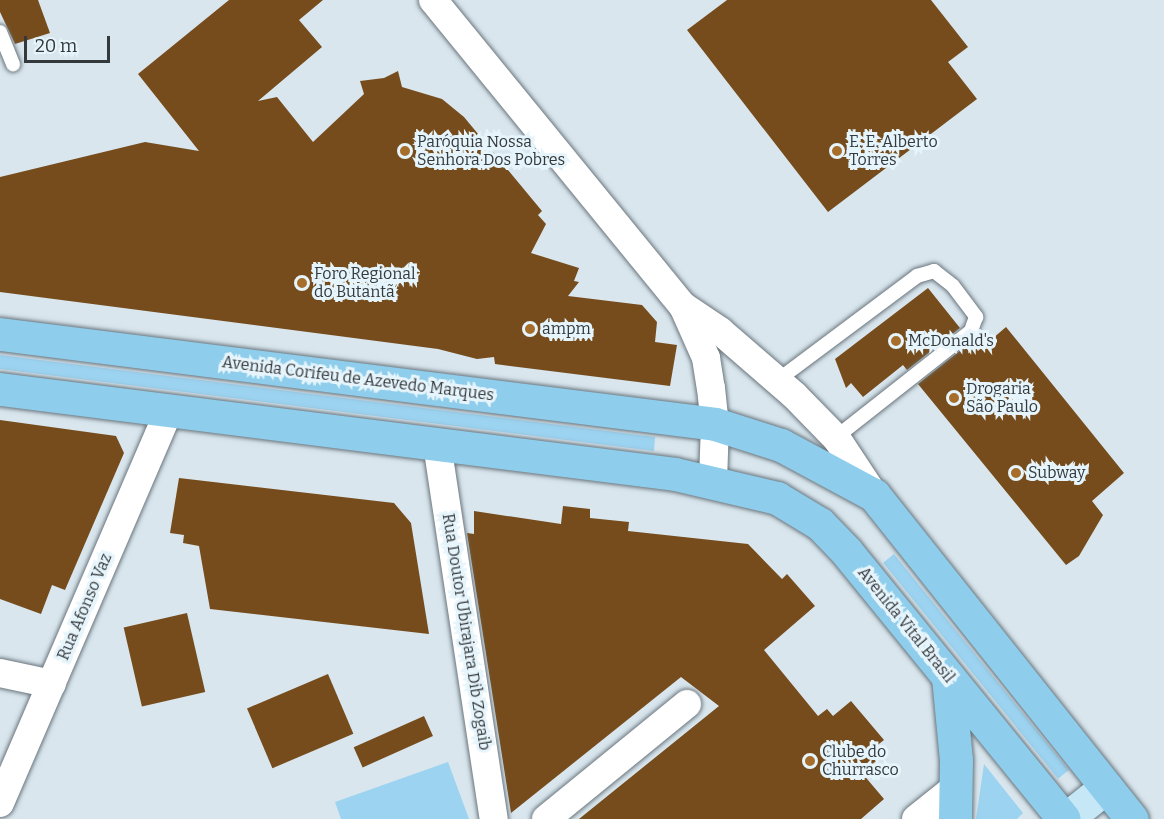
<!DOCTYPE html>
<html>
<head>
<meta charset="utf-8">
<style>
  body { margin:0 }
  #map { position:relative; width:1164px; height:819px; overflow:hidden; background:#d9e6ee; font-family:Bitter,serif }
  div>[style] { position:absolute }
  .green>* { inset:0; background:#9cd3f0; transform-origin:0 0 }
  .building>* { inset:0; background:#764c1d; transform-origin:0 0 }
  .roads { filter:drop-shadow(0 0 2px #6a757c) drop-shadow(0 0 2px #6a757c) }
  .lane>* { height:14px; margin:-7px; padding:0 7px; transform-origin:7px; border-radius:7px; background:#fff }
  .street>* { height:28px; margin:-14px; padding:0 14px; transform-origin:14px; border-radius:14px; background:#fff }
  .secondary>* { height:33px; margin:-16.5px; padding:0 16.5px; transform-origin:16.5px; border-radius:16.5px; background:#c6e7f5 }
  .primary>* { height:33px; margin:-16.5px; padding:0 16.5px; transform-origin:16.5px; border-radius:16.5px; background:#8eceec }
  .dots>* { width:16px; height:16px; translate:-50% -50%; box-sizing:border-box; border:3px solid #e6f4fb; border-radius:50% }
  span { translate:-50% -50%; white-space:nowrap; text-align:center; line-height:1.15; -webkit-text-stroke:6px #e6f4fb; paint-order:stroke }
  .poi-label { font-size:16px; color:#34393c }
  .left { translate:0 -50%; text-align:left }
  .street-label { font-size:16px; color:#34393c }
  .scale { position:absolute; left:24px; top:36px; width:86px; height:27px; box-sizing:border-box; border:3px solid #34393c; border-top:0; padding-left:8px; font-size:18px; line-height:21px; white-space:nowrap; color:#34393c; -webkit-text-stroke:4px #e6f4fb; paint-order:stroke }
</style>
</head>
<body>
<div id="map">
  <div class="green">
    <i style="clip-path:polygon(0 355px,655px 437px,655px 438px,654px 451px,0 369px)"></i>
    <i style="left:894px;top:554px;width:278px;height:14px;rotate:51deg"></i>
    <i style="clip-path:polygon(448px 762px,469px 819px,341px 819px,335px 802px)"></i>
    <i style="clip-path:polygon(984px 764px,1023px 813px,1017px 819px,976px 819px)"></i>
  </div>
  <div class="building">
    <i style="clip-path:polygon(0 0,38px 0,50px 33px,15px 44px,0 12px)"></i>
    <i style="clip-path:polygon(229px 0,323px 0,299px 20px,322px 47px,258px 101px,277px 97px,313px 142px,364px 94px,360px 81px,384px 78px,398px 71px,402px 87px,442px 99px,464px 117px,542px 211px,538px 215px,546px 224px,531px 253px,579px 268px,574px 281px,579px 282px,568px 296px,642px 305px,657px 322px,655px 342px,677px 345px,670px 386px,495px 364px,494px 357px,477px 359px,438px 349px,0 292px,0 177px,145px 142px,199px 151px,138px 74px)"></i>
    <i style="clip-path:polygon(727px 0,931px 0,968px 47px,948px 62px,977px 99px,828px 212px,687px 30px)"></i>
    <i style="clip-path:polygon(928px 288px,960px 328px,907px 370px,903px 365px,863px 397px,851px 383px,846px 388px,835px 359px)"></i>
    <i style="clip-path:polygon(1006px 327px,1124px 473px,1092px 501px,1103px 515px,1079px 556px,1066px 565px,918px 384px,971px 342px,978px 351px)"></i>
    <i style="clip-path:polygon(0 420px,116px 436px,124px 453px,65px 590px,52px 585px,41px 614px,0 599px)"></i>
    <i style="clip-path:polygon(179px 478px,394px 503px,411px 523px,429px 634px,210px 609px,199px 546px,183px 543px,184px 535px,170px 533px)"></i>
    <i style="clip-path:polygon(563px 506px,590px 509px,590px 518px,629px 522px,628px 531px,748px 544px,782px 579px,787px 574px,815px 606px,764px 650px,818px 716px,827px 709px,833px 716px,851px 701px,884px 740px,875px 747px,883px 755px,862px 773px,884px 799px,861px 819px,579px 819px,719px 706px,681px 677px,511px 813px,467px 533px,474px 534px,474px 511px,561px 524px)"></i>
    <i style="left:187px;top:613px;width:81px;height:65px;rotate:77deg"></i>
    <i style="left:328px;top:674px;width:65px;height:88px;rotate:67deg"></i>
    <i style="left:424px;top:716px;width:22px;height:77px;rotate:66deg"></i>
  </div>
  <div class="roads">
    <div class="lane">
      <i style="left:0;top:32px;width:35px;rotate:68deg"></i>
      <i style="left:778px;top:380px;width:174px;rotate:-36.8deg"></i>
      <i style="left:917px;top:276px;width:18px;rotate:-16deg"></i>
      <i style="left:934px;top:271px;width:24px;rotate:38deg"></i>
      <i style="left:953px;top:286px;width:39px;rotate:53deg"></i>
      <i style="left:976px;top:317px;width:15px;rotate:110deg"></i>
      <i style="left:971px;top:331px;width:173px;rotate:141.8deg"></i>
    </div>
    <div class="street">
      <i style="left:433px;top:0;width:395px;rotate:50.8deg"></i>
      <i style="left:683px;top:306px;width:57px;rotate:66.1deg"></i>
      <i style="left:706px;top:358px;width:30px;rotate:81deg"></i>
      <i style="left:711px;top:388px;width:36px;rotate:84deg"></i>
      <i style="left:715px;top:424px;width:56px;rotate:92deg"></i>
      <i style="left:683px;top:306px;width:45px;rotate:34deg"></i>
      <i style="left:720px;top:331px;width:98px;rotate:40.9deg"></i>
      <i style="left:794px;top:395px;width:62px;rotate:45.7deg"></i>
      <i style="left:837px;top:439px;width:67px;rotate:56.5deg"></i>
      <i style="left:437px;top:444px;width:379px;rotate:81.4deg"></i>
      <i style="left:0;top:673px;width:53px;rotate:11.9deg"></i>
      <i style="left:0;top:803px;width:427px;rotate:-66.7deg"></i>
      <i style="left:546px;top:819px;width:182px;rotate:-39.2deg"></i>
      <i style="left:916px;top:819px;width:51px;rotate:-38.7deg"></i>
    </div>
    <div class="secondary">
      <i style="left:1066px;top:819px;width:51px;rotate:-38.7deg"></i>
    </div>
    <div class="primary">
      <i style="left:0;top:334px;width:721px;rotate:7.17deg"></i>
      <i style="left:715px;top:424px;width:69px;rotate:17.7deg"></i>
      <i style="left:781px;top:445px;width:106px;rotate:28.3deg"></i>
      <i style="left:874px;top:495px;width:414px;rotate:51.5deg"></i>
      <i style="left:0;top:389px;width:680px;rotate:7.18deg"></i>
      <i style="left:675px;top:474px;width:105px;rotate:13.2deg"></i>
      <i style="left:777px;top:498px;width:50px;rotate:31.2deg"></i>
      <i style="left:820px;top:524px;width:37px;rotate:46deg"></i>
      <i style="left:846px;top:551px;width:345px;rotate:50.9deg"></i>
      <i style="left:948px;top:677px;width:83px;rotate:84.5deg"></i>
      <i style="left:956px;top:760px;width:59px;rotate:91deg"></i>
    </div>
  </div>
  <div class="dots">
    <i style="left:405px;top:151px;background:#a66d2b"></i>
    <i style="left:837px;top:151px;background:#a66d2b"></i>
    <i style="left:302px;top:283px;background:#a66d2b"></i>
    <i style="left:530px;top:329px;background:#a66d2b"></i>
    <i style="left:896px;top:341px;background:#a66d2b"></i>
    <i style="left:954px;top:398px;background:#a66d2b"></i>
    <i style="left:1016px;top:473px;background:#a66d2b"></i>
    <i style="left:810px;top:761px;background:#a66d2b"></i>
  </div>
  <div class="poi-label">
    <span class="left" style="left:417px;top:151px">Paróquia Nossa<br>Senhora Dos Pobres</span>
    <span class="left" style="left:849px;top:151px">E. E. Alberto<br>Torres</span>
    <span class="left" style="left:314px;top:283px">Foro Regional<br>do Butantã</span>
    <span class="left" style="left:542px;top:329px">ampm</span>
    <span class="left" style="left:908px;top:341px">McDonald's</span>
    <span class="left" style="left:966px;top:398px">Drogaria<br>São Paulo</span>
    <span class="left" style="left:1028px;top:473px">Subway</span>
    <span class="left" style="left:822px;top:761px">Clube do<br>Churrasco</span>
  </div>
  <div class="street-label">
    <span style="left:358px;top:379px;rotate:7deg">Avenida Corifeu de Azevedo Marques</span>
    <span style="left:85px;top:607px;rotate:-67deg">Rua Afonso Vaz</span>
    <span style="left:906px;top:625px;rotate:51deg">Avenida Vital Brasil</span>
    <span style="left:466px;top:632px;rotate:81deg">Rua Doutor Ubirajara Dib Zogaib</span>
  </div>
  <div class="scale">20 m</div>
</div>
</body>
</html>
